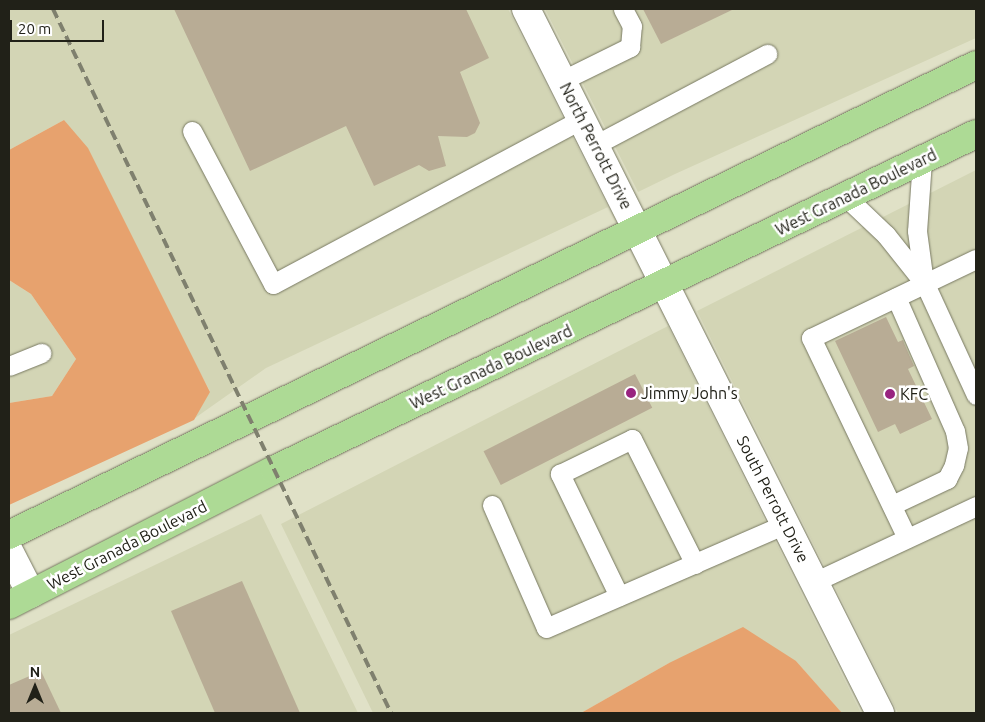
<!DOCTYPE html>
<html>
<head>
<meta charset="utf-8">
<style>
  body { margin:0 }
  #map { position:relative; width:985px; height:722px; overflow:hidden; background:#e0e1c7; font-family:Ubuntu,sans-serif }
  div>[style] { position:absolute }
  .built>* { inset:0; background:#d3d5b5 }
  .green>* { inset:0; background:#e7a26e }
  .building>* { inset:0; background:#b8ac95; transform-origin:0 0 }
  .roads { filter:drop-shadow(0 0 1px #787962) drop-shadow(0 0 1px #787962) }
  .lane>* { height:19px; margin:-9.5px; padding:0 9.5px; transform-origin:9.5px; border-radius:9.5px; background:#fff }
  .street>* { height:28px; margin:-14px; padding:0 14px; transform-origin:14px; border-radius:14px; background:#fff }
  .primary>* { height:28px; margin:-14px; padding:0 14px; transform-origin:14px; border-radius:14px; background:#adda95 }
  .rail>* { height:4px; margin-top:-2px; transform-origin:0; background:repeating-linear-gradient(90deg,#7f806e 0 10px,transparent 0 15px) }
  .dots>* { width:14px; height:14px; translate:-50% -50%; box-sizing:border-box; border:2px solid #fff; border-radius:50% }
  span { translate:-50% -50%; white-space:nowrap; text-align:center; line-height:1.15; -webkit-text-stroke:5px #fff; paint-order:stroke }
  .street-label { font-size:16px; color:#212118 }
  .poi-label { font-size:16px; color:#212118 }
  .left { translate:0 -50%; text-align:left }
  .frame { position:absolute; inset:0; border:10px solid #212118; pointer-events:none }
  .north { position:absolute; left:10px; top:662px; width:50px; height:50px; -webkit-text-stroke:4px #fff; paint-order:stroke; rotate:0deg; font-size:14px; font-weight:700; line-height:20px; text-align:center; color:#212118 }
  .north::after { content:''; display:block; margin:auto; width:18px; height:22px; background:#212118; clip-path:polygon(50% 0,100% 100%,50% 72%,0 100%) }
  .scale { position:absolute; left:10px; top:20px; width:94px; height:22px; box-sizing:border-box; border:2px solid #212118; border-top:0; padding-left:6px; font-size:15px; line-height:18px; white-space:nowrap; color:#212118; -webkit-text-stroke:4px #fff; paint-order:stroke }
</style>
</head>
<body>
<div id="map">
  <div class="built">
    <i style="clip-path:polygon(9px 9px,508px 9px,608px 207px,266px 368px,195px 418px,210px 391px,64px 120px,9px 150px)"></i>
    <i style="clip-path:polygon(545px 9px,976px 9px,976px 38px,675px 174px,638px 192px)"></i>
    <i style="clip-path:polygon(976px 170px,976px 713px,898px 713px,697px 311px)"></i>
    <i style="clip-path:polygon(9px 280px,31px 294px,76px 359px,52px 396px,9px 403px)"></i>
    <i style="clip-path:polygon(668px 326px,861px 713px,842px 713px,796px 661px,669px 663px,581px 713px,373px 713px,281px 524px)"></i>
    <i style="clip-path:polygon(261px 514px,358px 713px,9px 713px,9px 635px)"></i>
  </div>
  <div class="green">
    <i style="clip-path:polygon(64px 120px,88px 148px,210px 392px,194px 420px,9px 505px,9px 403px,52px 396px,76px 359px,31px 294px,9px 280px,9px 150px)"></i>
    <i style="clip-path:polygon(743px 627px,796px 661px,842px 713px,581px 713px,669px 663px)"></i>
  </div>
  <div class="building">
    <i style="clip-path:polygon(174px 9px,466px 9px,489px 58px,460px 72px,480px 123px,475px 133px,467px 137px,438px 136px,446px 166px,429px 171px,419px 165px,374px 186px,346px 126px,250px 171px)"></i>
    <i style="clip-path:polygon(643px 9px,734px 9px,661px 44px)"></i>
    <i style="clip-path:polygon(886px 317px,898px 342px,903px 340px,904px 343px,914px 366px,908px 369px,932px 419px,900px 434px,895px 424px,878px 432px,835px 341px)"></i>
    <i style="left:635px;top:374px;width:38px;height:170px;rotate:63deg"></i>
    <i style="clip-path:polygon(242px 581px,300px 713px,215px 713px,171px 611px)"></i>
    <i style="clip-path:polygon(41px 671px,61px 713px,9px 713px,9px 685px)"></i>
  </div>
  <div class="roads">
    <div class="lane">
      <i style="left:563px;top:80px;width:75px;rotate:-26.2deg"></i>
      <i style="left:630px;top:47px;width:21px;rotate:-85deg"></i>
      <i style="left:632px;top:26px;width:19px;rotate:-118deg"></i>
      <i style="left:192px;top:131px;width:173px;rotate:62.1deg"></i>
      <i style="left:273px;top:284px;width:350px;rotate:-28.1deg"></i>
      <i style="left:595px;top:145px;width:195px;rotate:-27.9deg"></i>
      <i style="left:922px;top:160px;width:71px;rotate:94deg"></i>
      <i style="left:917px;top:231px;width:52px;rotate:82.3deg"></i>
      <i style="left:846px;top:197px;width:55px;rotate:43.5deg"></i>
      <i style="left:886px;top:235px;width:63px;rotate:51.5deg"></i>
      <i style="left:925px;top:284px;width:122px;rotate:65.3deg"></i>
      <i style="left:9px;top:366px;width:35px;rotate:-22deg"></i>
      <i style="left:492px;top:505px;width:134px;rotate:66.3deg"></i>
      <i style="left:546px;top:628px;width:261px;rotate:-23.5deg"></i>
      <i style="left:892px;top:505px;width:61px;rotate:-25.3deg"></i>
      <i style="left:947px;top:479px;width:16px;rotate:-63deg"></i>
      <i style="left:954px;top:465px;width:17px;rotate:-77deg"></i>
      <i style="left:958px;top:448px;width:17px;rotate:-100deg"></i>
      <i style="left:955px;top:431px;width:146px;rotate:-113.8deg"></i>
      <i style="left:907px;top:538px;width:222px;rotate:-115.6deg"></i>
      <i style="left:811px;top:338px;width:183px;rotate:-25.6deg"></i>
      <i style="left:814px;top:582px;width:179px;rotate:-25.1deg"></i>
      <i style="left:619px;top:596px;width:136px;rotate:-115.8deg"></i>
      <i style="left:560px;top:474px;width:80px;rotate:-25.9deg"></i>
      <i style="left:632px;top:439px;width:140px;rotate:63.3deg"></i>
    </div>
    <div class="street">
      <i style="left:526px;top:9px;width:788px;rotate:63.3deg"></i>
      <i style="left:9px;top:551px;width:48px;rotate:62.9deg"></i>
    </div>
    <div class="primary">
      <i style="left:9px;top:535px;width:1075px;rotate:-25.92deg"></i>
      <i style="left:9px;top:605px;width:297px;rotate:-27deg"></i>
      <i style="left:274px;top:470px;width:778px;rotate:-25.58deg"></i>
    </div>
  </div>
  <div class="rail">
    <i style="left:53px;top:9px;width:781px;rotate:64.35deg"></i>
  </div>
  <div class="dots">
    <i style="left:631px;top:393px;background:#98237f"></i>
    <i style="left:890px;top:394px;background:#98237f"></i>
  </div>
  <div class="street-label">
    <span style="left:596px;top:146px;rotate:63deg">North Perrott Drive</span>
    <span style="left:856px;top:192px;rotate:-26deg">West Granada Boulevard</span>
    <span style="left:491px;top:367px;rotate:-25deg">West Granada Boulevard</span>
    <span style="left:773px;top:499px;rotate:63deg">South Perrott Drive</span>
    <span style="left:127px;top:545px;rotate:-27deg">West Granada Boulevard</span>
  </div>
  <div class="poi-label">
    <span class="left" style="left:641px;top:393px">Jimmy John's</span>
    <span class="left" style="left:900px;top:394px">KFC</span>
  </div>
  <div class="frame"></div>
  <div class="north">N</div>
  <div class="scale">20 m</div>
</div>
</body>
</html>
